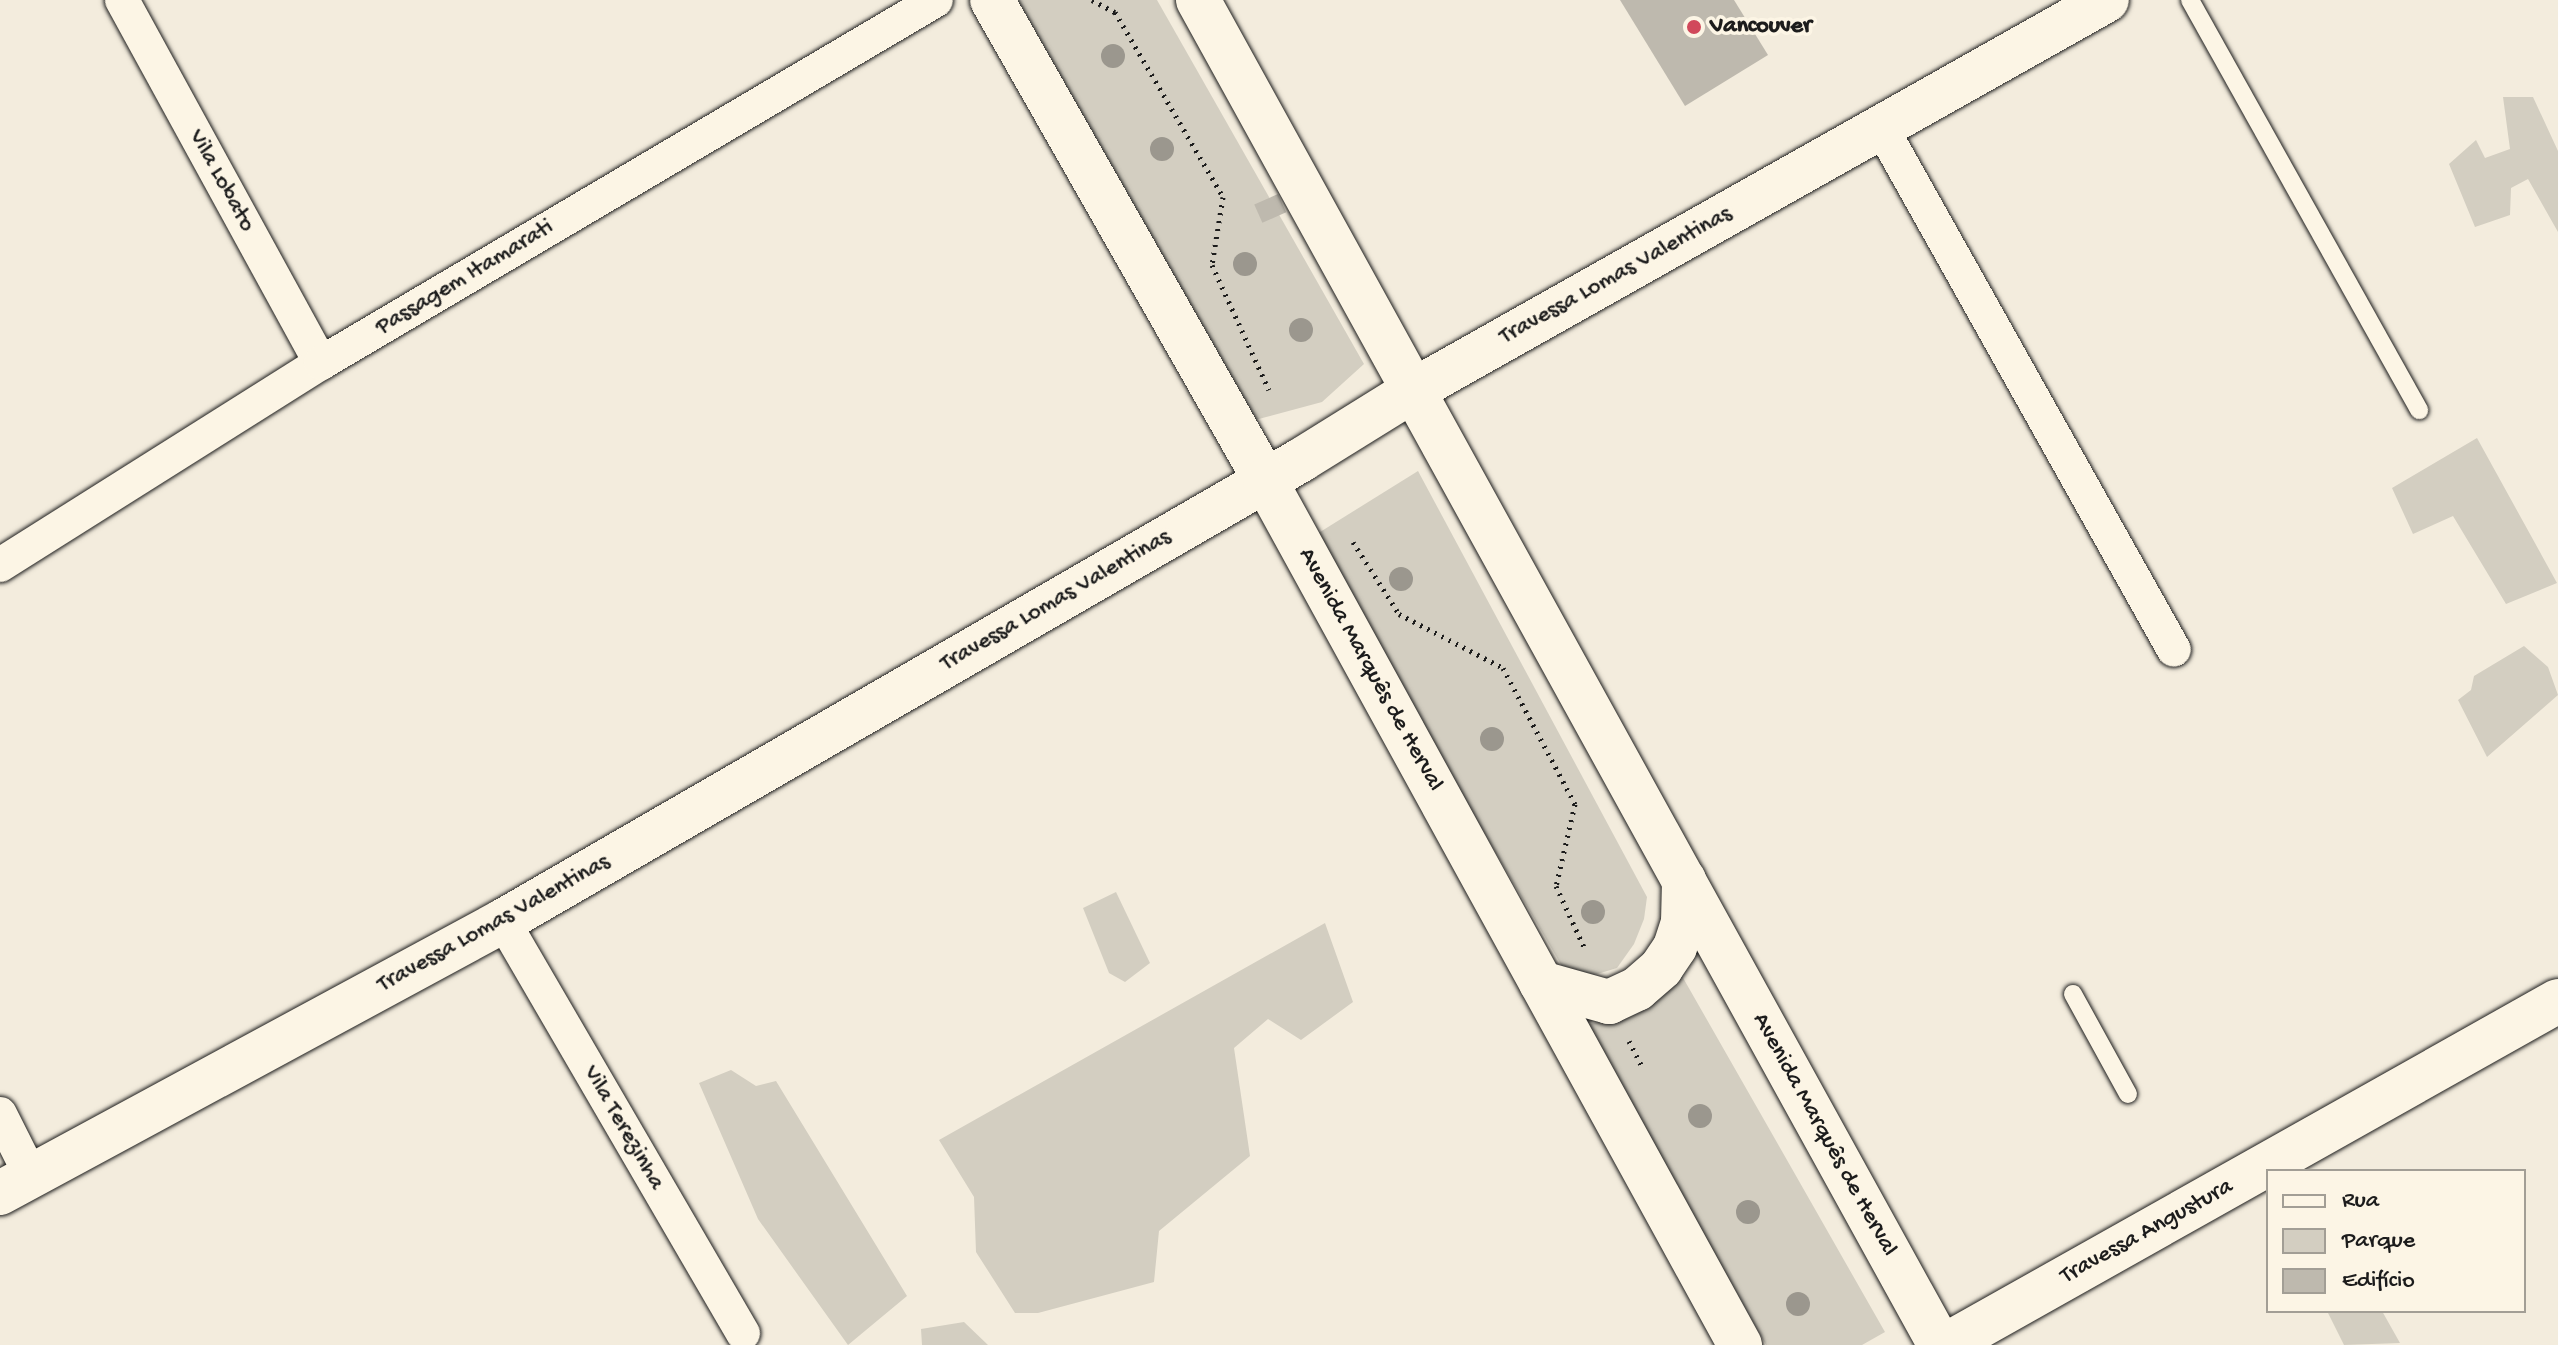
<!DOCTYPE html>
<html>
<head>
<meta charset="utf-8">
<style>
  body { margin:0 }
  #map { position:relative; width:2558px; height:1345px; overflow:hidden; background:#f3ecdd; font-family:"Gochi Hand",sans-serif }
  div>[style] { position:absolute }
  .green>* { inset:0; background:#d3cec1 }
  .building>* { inset:0; background:#beb9ae; transform-origin:0 0 }
  .path>* { height:5px; margin-top:-2.5px; transform-origin:0; background:repeating-linear-gradient(90deg,#1c1c1c 0 2px,transparent 0 8px) }
  .roads { filter:drop-shadow(0 0 2px #1c1c1c) drop-shadow(0 0 2px #1c1c1c) }
  .service>* { height:18px; margin:-9px; padding:0 9px; transform-origin:9px; border-radius:9px; background:#fcf5e5 }
  .minor>* { height:34px; margin:-17px; padding:0 17px; transform-origin:17px; border-radius:17px; background:#fcf5e5 }
  .tertiary>* { height:44px; margin:-22px; padding:0 22px; transform-origin:22px; border-radius:22px; background:#fcf5e5 }
  .secondary>* { height:44px; margin:-22px; padding:0 22px; transform-origin:22px; border-radius:22px; background:#fcf5e5 }
  .trees>* { width:24px; height:24px; margin:-12px; border-radius:50%; background:#9b978e }
  .dots>* { width:22px; height:22px; translate:-50% -50%; box-sizing:border-box; border:4px solid #fcf5e5; border-radius:50% }
  span { translate:-50% -50%; white-space:nowrap; text-align:center; line-height:1.15; -webkit-text-stroke:7px #fcf5e5; paint-order:stroke }
  .poi-label { font-size:24px; color:#1c1c1c; font-weight:700 }
  .left { translate:0 -50%; text-align:left }
  .street-label { font-size:24px; color:#1c1c1c }
  .legend { position:absolute; left:2266px; top:1169px; width:260px; height:144px; box-sizing:border-box; background:#fcf5e5; border:2px solid #a29e95; margin:0; padding:10px 14px; list-style:none; font-size:24px; color:#1c1c1c }
  .legend li { display:flex; align-items:center; gap:16px; height:40px }
  .legend b { width:40px; border:2px solid #a29e95 }
</style>
</head>
<body>
<div id="map">
  <div class="green">
    <i style="clip-path:polygon(1018px 0,1157px 0,1364px 364px,1322px 402px,1251px 421px)"></i>
    <i style="clip-path:polygon(2503px 97px,2533px 97px,2558px 151px,2558px 232px,2528px 179px,2511px 188px,2510px 215px,2475px 227px,2449px 164px,2476px 140px,2485px 158px,2510px 149px)"></i>
    <i style="clip-path:polygon(2477px 438px,2557px 583px,2506px 604px,2453px 516px,2413px 534px,2392px 488px)"></i>
    <i style="clip-path:polygon(1418px 471px,1647px 897px,1644px 919px,1634px 944px,1617px 968px,1584px 978px,1563px 968px,1312px 537px)"></i>
    <i style="clip-path:polygon(2524px 646px,2548px 667px,2558px 695px,2487px 757px,2458px 700px,2471px 690px,2474px 676px)"></i>
    <i style="clip-path:polygon(1116px 892px,1150px 963px,1125px 982px,1109px 973px,1083px 908px)"></i>
    <i style="clip-path:polygon(1325px 923px,1353px 1002px,1301px 1040px,1268px 1019px,1234px 1048px,1250px 1156px,1159px 1231px,1154px 1282px,1038px 1313px,1015px 1313px,976px 1252px,974px 1197px,939px 1140px)"></i>
    <i style="clip-path:polygon(1682px 976px,1885px 1332px,1862px 1345px,1766px 1345px,1587px 1025px,1648px 1008px)"></i>
    <i style="clip-path:polygon(731px 1070px,756px 1086px,776px 1081px,907px 1296px,848px 1345px,758px 1219px,699px 1083px)"></i>
    <i style="clip-path:polygon(2332px 1311px,2382px 1311px,2400px 1343px,2344px 1345px,2328px 1313px)"></i>
    <i style="clip-path:polygon(964px 1322px,988px 1345px,922px 1345px,921px 1329px)"></i>
  </div>
  <div class="building">
    <i style="clip-path:polygon(1620px 0,1734px 0,1768px 55px,1685px 106px)"></i>
    <i style="left:1278px;top:194px;width:20px;height:26px;rotate:66deg"></i>
  </div>
  <div class="path">
    <i style="left:1092px;top:0;width:26px;rotate:28deg"></i>
    <i style="left:1115px;top:12px;width:214px;rotate:59.7deg"></i>
    <i style="left:1223px;top:197px;width:69px;rotate:99.2deg"></i>
    <i style="left:1212px;top:265px;width:137px;rotate:65.5deg"></i>
    <i style="left:1353px;top:542px;width:85px;rotate:57.4deg"></i>
    <i style="left:1399px;top:614px;width:117px;rotate:27.4deg"></i>
    <i style="left:1503px;top:668px;width:154px;rotate:62.1deg"></i>
    <i style="left:1575px;top:804px;width:84px;rotate:103deg"></i>
    <i style="left:1556px;top:886px;width:69px;rotate:65.3deg"></i>
    <i style="left:1629px;top:1041px;width:30px;rotate:63deg"></i>
  </div>
  <div class="roads">
    <div class="service">
      <i style="left:2190px;top:0;width:470px;rotate:60.8deg"></i>
      <i style="left:2073px;top:994px;width:114px;rotate:61.2deg"></i>
    </div>
    <div class="minor">
      <i style="left:122px;top:0;width:414px;rotate:61.3deg"></i>
      <i style="left:1881px;top:127px;width:599px;rotate:60.74deg"></i>
      <i style="left:0;top:565px;width:379px;rotate:-32.2deg"></i>
      <i style="left:321px;top:363px;width:714px;rotate:-30.55deg"></i>
      <i style="left:503px;top:921px;width:477px;rotate:59.8deg"></i>
      <i style="left:0;top:1114px;width:69px;rotate:63.4deg"></i>
    </div>
    <div class="tertiary">
      <i style="left:0;top:1193px;width:572px;rotate:-28.4deg"></i>
      <i style="left:503px;top:921px;width:922px;rotate:-30.01deg"></i>
      <i style="left:1301px;top:460px;width:133px;rotate:-31.8deg"></i>
      <i style="left:1414px;top:390px;width:795px;rotate:-29.37deg"></i>
      <i style="left:1946px;top:1345px;width:702px;rotate:-29.34deg"></i>
    </div>
    <div class="secondary">
      <i style="left:992px;top:0;width:552px;rotate:60.37deg"></i>
      <i style="left:1265px;top:480px;width:987px;rotate:61.23deg"></i>
      <i style="left:1198px;top:0;width:1536px;rotate:61.12deg"></i>
      <i style="left:1541px;top:983px;width:71px;rotate:15.6deg"></i>
      <i style="left:1609px;top:1002px;width:31px;rotate:-25deg"></i>
      <i style="left:1637px;top:989px;width:32px;rotate:-41deg"></i>
      <i style="left:1661px;top:968px;width:25px;rotate:-56deg"></i>
      <i style="left:1675px;top:947px;width:26px;rotate:-72deg"></i>
      <i style="left:1683px;top:922px;width:42px;rotate:-88.6deg"></i>
    </div>
  </div>
  <div class="trees">
    <i style="left:1113px;top:56px"></i>
    <i style="left:1162px;top:149px"></i>
    <i style="left:1245px;top:264px"></i>
    <i style="left:1301px;top:330px"></i>
    <i style="left:1401px;top:579px"></i>
    <i style="left:1492px;top:739px"></i>
    <i style="left:1593px;top:912px"></i>
    <i style="left:1700px;top:1116px"></i>
    <i style="left:1748px;top:1212px"></i>
    <i style="left:1798px;top:1304px"></i>
  </div>
  <div class="dots">
    <i style="left:1694px;top:27px;background:#d1495b"></i>
  </div>
  <div class="poi-label">
    <span class="left" style="left:1710px;top:27px">Vancouver</span>
  </div>
  <div class="street-label">
    <span style="left:221px;top:181px;rotate:61deg">Vila Lobato</span>
    <span style="left:1616px;top:276px;rotate:-29deg">Travessa Lomas Valentinas</span>
    <span style="left:465px;top:278px;rotate:-31deg">Passagem Itamarati</span>
    <span style="left:1056px;top:601px;rotate:-30deg">Travessa Lomas Valentinas</span>
    <span style="left:1370px;top:670px;rotate:61deg">Avenida Marquês de Herval</span>
    <span style="left:494px;top:924px;rotate:-29deg">Travessa Lomas Valentinas</span>
    <span style="left:623px;top:1128px;rotate:60deg">Vila Terezinha</span>
    <span style="left:1824px;top:1135px;rotate:61deg">Avenida Marquês de Herval</span>
    <span style="left:2147px;top:1232px;rotate:-29deg">Travessa Angustura</span>
  </div>
  <ul class="legend">
  <li><b style="height:10px;background:#fcf5e5"></b>Rua</li>
  <li><b style="height:22px;background:#d3cec1"></b>Parque</li>
  <li><b style="height:22px;background:#beb9ae"></b>Edifício</li>
  </ul>
</div>
</body>
</html>
